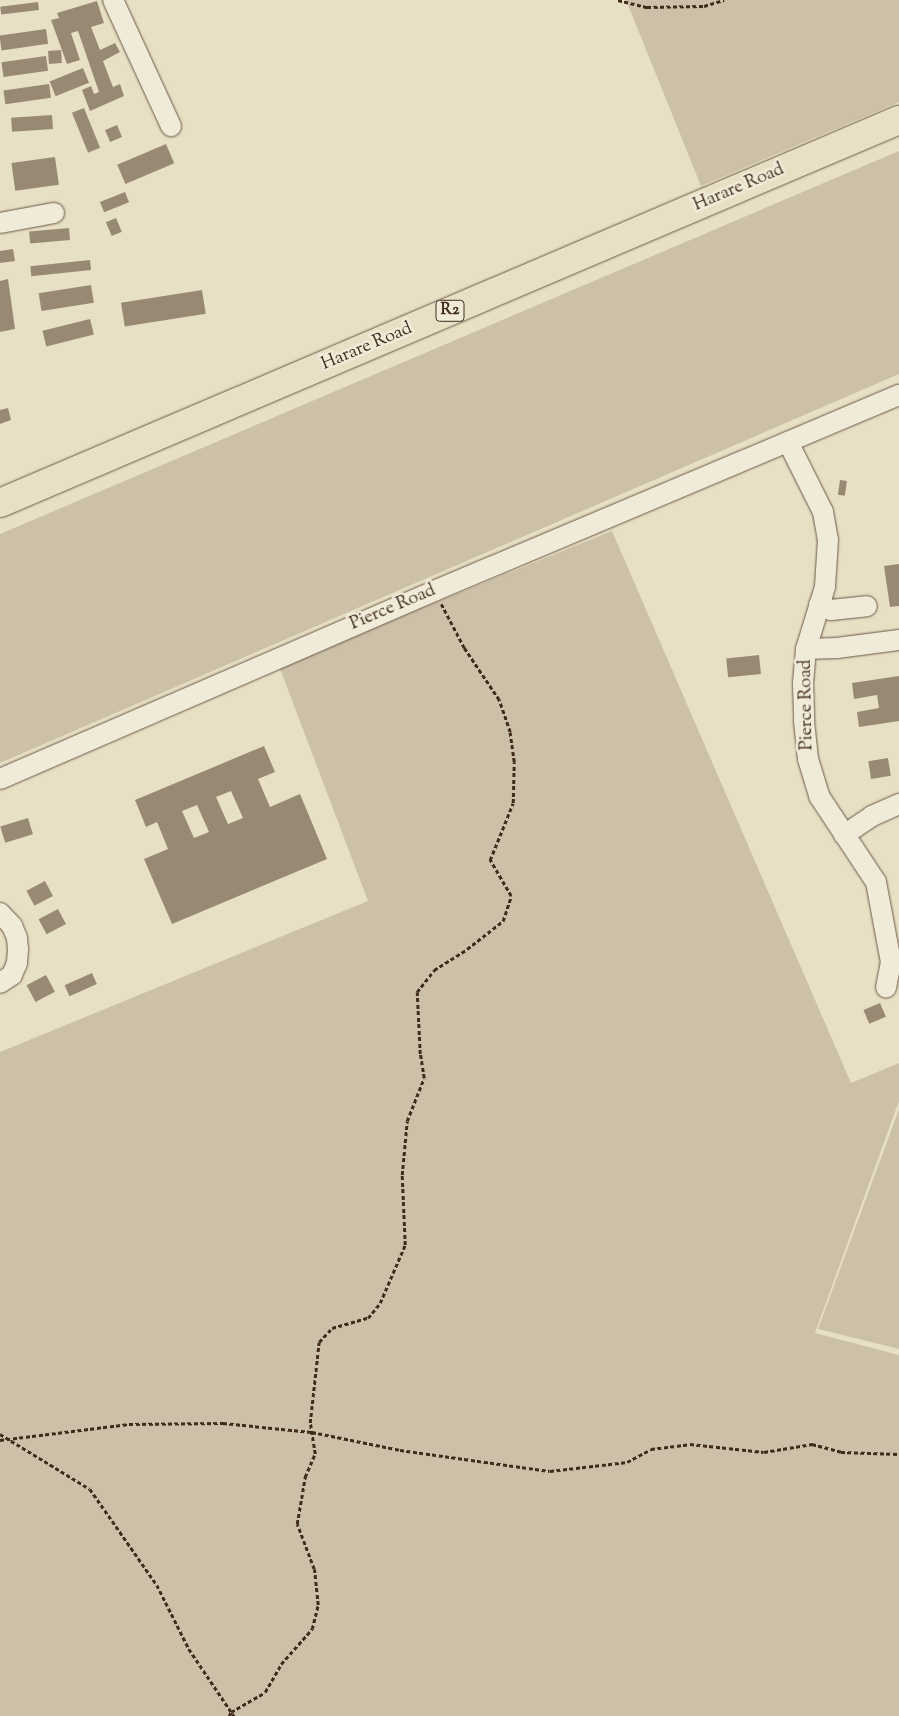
<!DOCTYPE html>
<html>
<head>
<meta charset="utf-8">
<style>
  body { margin:0 }
  #map { position:relative; width:899px; height:1716px; overflow:hidden; background:#e8e0c4; font-family:"Sorts Mill Goudy",serif }
  div>[style] { position:absolute }
  .green>* { inset:0; background:#ccc1a8 }
  .building>* { inset:0; background:#988974; transform-origin:0 0 }
  .path>* { height:2.5px; margin-top:-1.25px; transform-origin:0; background:repeating-linear-gradient(90deg,#412b1d 0 4px,transparent 0 6.5px) }
  .roads { filter:drop-shadow(0 0 1px #6b5847) drop-shadow(0 0 1px #6b5847) }
  .minor>* { height:20px; margin:-10px; padding:0 10px; transform-origin:10px; border-radius:10px; background:#f0ebd9 }
  .highway>* { height:28px; margin:-14px; padding:0 14px; transform-origin:14px; border-radius:14px; background:#e8e0c4 }
  span { translate:-50% -50%; white-space:nowrap; text-align:center; line-height:1.15; -webkit-text-stroke:5px #f0ebd9; paint-order:stroke }
  .shield-label span { padding:1px 4px; background:#f0ebd9; border:1px solid; border-radius:4px; -webkit-text-stroke-width:0 }
  .shield-label { font-size:16px; color:#412b1d; font-weight:700 }
  .street-label { font-size:18px; color:#412b1d }
</style>
</head>
<body>
<div id="map">
  <div class="green">
    <i style="clip-path:polygon(626px 0,899px 0,899px 102px,701px 186px)"></i>
    <i style="clip-path:polygon(899px 151px,899px 374px,0 763px,0 534px)"></i>
    <i style="clip-path:polygon(612px 531px,851px 1083px,899px 1063px,899px 1101px,815px 1333px,899px 1355px,899px 1716px,0 1716px,0 1052px,368px 901px,279px 666px)"></i>
    <i style="clip-path:polygon(899px 1109px,899px 1349px,818px 1329px)"></i>
  </div>
  <div class="building">
    <i style="clip-path:polygon(97px 1px,104px 23px,91px 27px,100px 50px,115px 43px,120px 52px,103px 61px,113px 87px,120px 84px,124px 96px,90px 111px,82px 90px,91px 86px,94px 94px,99px 92px,78px 31px,71px 33px,80px 60px,67px 64px,51px 20px,59px 18px,57px 13px)"></i>
    <i style="left:38px;top:2px;width:8px;height:38px;rotate:83deg"></i>
    <i style="left:46px;top:29px;width:15px;height:47px;rotate:82deg"></i>
    <i style="left:61px;top:50px;width:13px;height:13px;rotate:86deg"></i>
    <i style="left:46px;top:56px;width:15px;height:45px;rotate:82deg"></i>
    <i style="left:83px;top:68px;width:16px;height:36px;rotate:68deg"></i>
    <i style="left:49px;top:84px;width:14px;height:46px;rotate:82deg"></i>
    <i style="left:84px;top:108px;width:43px;height:13px;rotate:68deg"></i>
    <i style="left:52px;top:115px;width:14px;height:41px;rotate:86deg"></i>
    <i style="left:117px;top:125px;width:13px;height:13px;rotate:67deg"></i>
    <i style="left:166px;top:144px;width:21px;height:53px;rotate:67deg"></i>
    <i style="left:55px;top:157px;width:28px;height:44px;rotate:82deg"></i>
    <i style="left:125px;top:192px;width:11px;height:27px;rotate:68deg"></i>
    <i style="left:116px;top:218px;width:15px;height:11px;rotate:67deg"></i>
    <i style="left:69px;top:228px;width:12px;height:40px;rotate:85deg"></i>
    <i style="clip-path:polygon(13px 249px,15px 261px,0 263px,0 251px)"></i>
    <i style="left:90px;top:260px;width:10px;height:60px;rotate:84deg"></i>
    <i style="clip-path:polygon(8px 279px,15px 329px,0 332px,0 281px)"></i>
    <i style="left:91px;top:285px;width:18px;height:53px;rotate:81deg"></i>
    <i style="left:202px;top:290px;width:24px;height:82px;rotate:81deg"></i>
    <i style="left:90px;top:319px;width:16px;height:49px;rotate:76deg"></i>
    <i style="clip-path:polygon(8px 408px,11px 420px,0 424px,0 410px)"></i>
    <i style="left:840px;top:480px;width:7px;height:15px;rotate:8deg"></i>
    <i style="clip-path:polygon(899px 564px,899px 606px,890px 607px,884px 566px)"></i>
    <i style="left:759px;top:655px;width:19px;height:33px;rotate:84deg"></i>
    <i style="clip-path:polygon(899px 676px,899px 721px,859px 727px,857px 712px,879px 708px,877px 695px,854px 699px,852px 683px)"></i>
    <i style="clip-path:polygon(evenodd,264px 746px,275px 772px,258px 779px,270px 807px,300px 794px,327px 859px,172px 924px,144px 859px,168px 849px,157px 822px,146px 827px,135px 800px,264px 746px,231px 791px,243px 818px,228px 824px,216px 797px,231px 791px,264px 746px,197px 805px,209px 832px,194px 838px,182px 811px,197px 805px)"></i>
    <i style="left:888px;top:758px;width:18px;height:20px;rotate:81deg"></i>
    <i style="left:28px;top:818px;width:17px;height:29px;rotate:73deg"></i>
    <i style="left:45px;top:881px;width:17px;height:21px;rotate:62deg"></i>
    <i style="left:58px;top:909px;width:17px;height:22px;rotate:62deg"></i>
    <i style="left:92px;top:973px;width:12px;height:30px;rotate:66deg"></i>
    <i style="left:46px;top:975px;width:19px;height:22px;rotate:62deg"></i>
    <i style="left:880px;top:1003px;width:15px;height:18px;rotate:67deg"></i>
  </div>
  <div class="path">
    <i style="left:618px;top:0;width:30px;rotate:14deg"></i>
    <i style="left:647px;top:7px;width:57px;rotate:-1deg"></i>
    <i style="left:704px;top:6px;width:21px;rotate:-17deg"></i>
    <i style="left:0;top:1434px;width:105px;rotate:31.4deg"></i>
    <i style="left:90px;top:1489px;width:117px;rotate:55.1deg"></i>
    <i style="left:157px;top:1585px;width:72px;rotate:63.4deg"></i>
    <i style="left:189px;top:1649px;width:81px;rotate:56.1deg"></i>
    <i style="left:0;top:1440px;width:130px;rotate:-7.1deg"></i>
    <i style="left:129px;top:1424px;width:94px;rotate:-0.6deg"></i>
    <i style="left:223px;top:1423px;width:89px;rotate:5.8deg"></i>
    <i style="left:312px;top:1432px;width:90px;rotate:11.6deg"></i>
    <i style="left:400px;top:1450px;width:151px;rotate:8deg"></i>
    <i style="left:550px;top:1471px;width:78px;rotate:-6.7deg"></i>
    <i style="left:627px;top:1462px;width:27px;rotate:-28deg"></i>
    <i style="left:651px;top:1449px;width:39px;rotate:-7deg"></i>
    <i style="left:690px;top:1444px;width:74px;rotate:6.2deg"></i>
    <i style="left:764px;top:1452px;width:49px;rotate:-9.5deg"></i>
    <i style="left:812px;top:1444px;width:30px;rotate:15deg"></i>
    <i style="left:841px;top:1452px;width:58px;rotate:2deg"></i>
    <i style="left:229px;top:1716px;width:4px;rotate:-63deg"></i>
    <i style="left:231px;top:1712px;width:39px;rotate:-30deg"></i>
    <i style="left:265px;top:1692px;width:32px;rotate:-60deg"></i>
    <i style="left:281px;top:1664px;width:47px;rotate:-48.5deg"></i>
    <i style="left:312px;top:1629px;width:25px;rotate:-76deg"></i>
    <i style="left:318px;top:1605px;width:36px;rotate:-96deg"></i>
    <i style="left:314px;top:1569px;width:48px;rotate:-110.7deg"></i>
    <i style="left:297px;top:1524px;width:48px;rotate:-80.3deg"></i>
    <i style="left:305px;top:1477px;width:25px;rotate:-67deg"></i>
    <i style="left:315px;top:1454px;width:31px;rotate:-99deg"></i>
    <i style="left:310px;top:1423px;width:81px;rotate:-83.7deg"></i>
    <i style="left:319px;top:1342px;width:19px;rotate:-47deg"></i>
    <i style="left:332px;top:1328px;width:37px;rotate:-16deg"></i>
    <i style="left:368px;top:1318px;width:19px;rotate:-51deg"></i>
    <i style="left:380px;top:1303px;width:63px;rotate:-66.7deg"></i>
    <i style="left:405px;top:1245px;width:70px;rotate:-92.5deg"></i>
    <i style="left:402px;top:1175px;width:54px;rotate:-84.7deg"></i>
    <i style="left:407px;top:1121px;width:46px;rotate:-68.4deg"></i>
    <i style="left:424px;top:1078px;width:24px;rotate:-99deg"></i>
    <i style="left:420px;top:1054px;width:62px;rotate:-92.8deg"></i>
    <i style="left:417px;top:992px;width:28px;rotate:-52deg"></i>
    <i style="left:434px;top:970px;width:39px;rotate:-32deg"></i>
    <i style="left:467px;top:949px;width:46px;rotate:-37.9deg"></i>
    <i style="left:503px;top:921px;width:26px;rotate:-72deg"></i>
    <i style="left:511px;top:896px;width:42px;rotate:-120.3deg"></i>
    <i style="left:490px;top:860px;width:61px;rotate:-68deg"></i>
    <i style="left:513px;top:803px;width:41px;rotate:-88.6deg"></i>
    <i style="left:514px;top:762px;width:30px;rotate:-98deg"></i>
    <i style="left:510px;top:732px;width:34px;rotate:-109deg"></i>
    <i style="left:499px;top:700px;width:63px;rotate:-123.9deg"></i>
    <i style="left:464px;top:648px;width:50px;rotate:-117.6deg"></i>
  </div>
  <div class="roads">
    <div class="minor">
      <i style="left:113px;top:0;width:139px;rotate:65.3deg"></i>
      <i style="left:0;top:223px;width:55px;rotate:-10.5deg"></i>
      <i style="left:788px;top:442px;width:78px;rotate:63.4deg"></i>
      <i style="left:823px;top:512px;width:28px;rotate:80deg"></i>
      <i style="left:828px;top:540px;width:47px;rotate:93.7deg"></i>
      <i style="left:825px;top:587px;width:65px;rotate:107deg"></i>
      <i style="left:806px;top:649px;width:35px;rotate:95deg"></i>
      <i style="left:803px;top:684px;width:37px;rotate:88deg"></i>
      <i style="left:804px;top:721px;width:38px;rotate:84deg"></i>
      <i style="left:808px;top:759px;width:39px;rotate:73deg"></i>
      <i style="left:819px;top:796px;width:103px;rotate:56.5deg"></i>
      <i style="left:876px;top:882px;width:81px;rotate:79.4deg"></i>
      <i style="left:891px;top:962px;width:26px;rotate:101deg"></i>
      <i style="left:819px;top:605px;width:13px;rotate:23deg"></i>
      <i style="left:831px;top:610px;width:36px;rotate:-6deg"></i>
      <i style="left:806px;top:649px;width:31px;rotate:-2deg"></i>
      <i style="left:837px;top:648px;width:63px;rotate:-7.4deg"></i>
      <i style="left:0;top:779px;width:473px;rotate:-23.4deg"></i>
      <i style="left:434px;top:591px;width:505px;rotate:-22.86deg"></i>
      <i style="left:844px;top:835px;width:34px;rotate:-34deg"></i>
      <i style="left:872px;top:816px;width:30px;rotate:-24deg"></i>
      <i style="left:0;top:913px;width:18px;rotate:47deg"></i>
      <i style="left:12px;top:926px;width:13px;rotate:67deg"></i>
      <i style="left:17px;top:938px;width:11px;rotate:85deg"></i>
      <i style="left:18px;top:949px;width:14px;rotate:94deg"></i>
      <i style="left:17px;top:963px;width:13px;rotate:113deg"></i>
      <i style="left:12px;top:975px;width:14px;rotate:146deg"></i>
    </div>
    <div class="highway">
      <i style="left:0;top:503px;width:977px;rotate:-23.08deg"></i>
    </div>
  </div>
  <div class="shield-label">
    <span style="left:450px;top:311px">R2</span>
  </div>
  <div class="street-label">
    <span style="left:739px;top:188px;rotate:-23deg">Harare Road</span>
    <span style="left:367px;top:347px;rotate:-23deg">Harare Road</span>
    <span style="left:393px;top:608px;rotate:-23deg">Pierce Road</span>
    <span style="left:807px;top:705px;rotate:-91deg">Pierce Road</span>
  </div>
</div>
</body>
</html>
